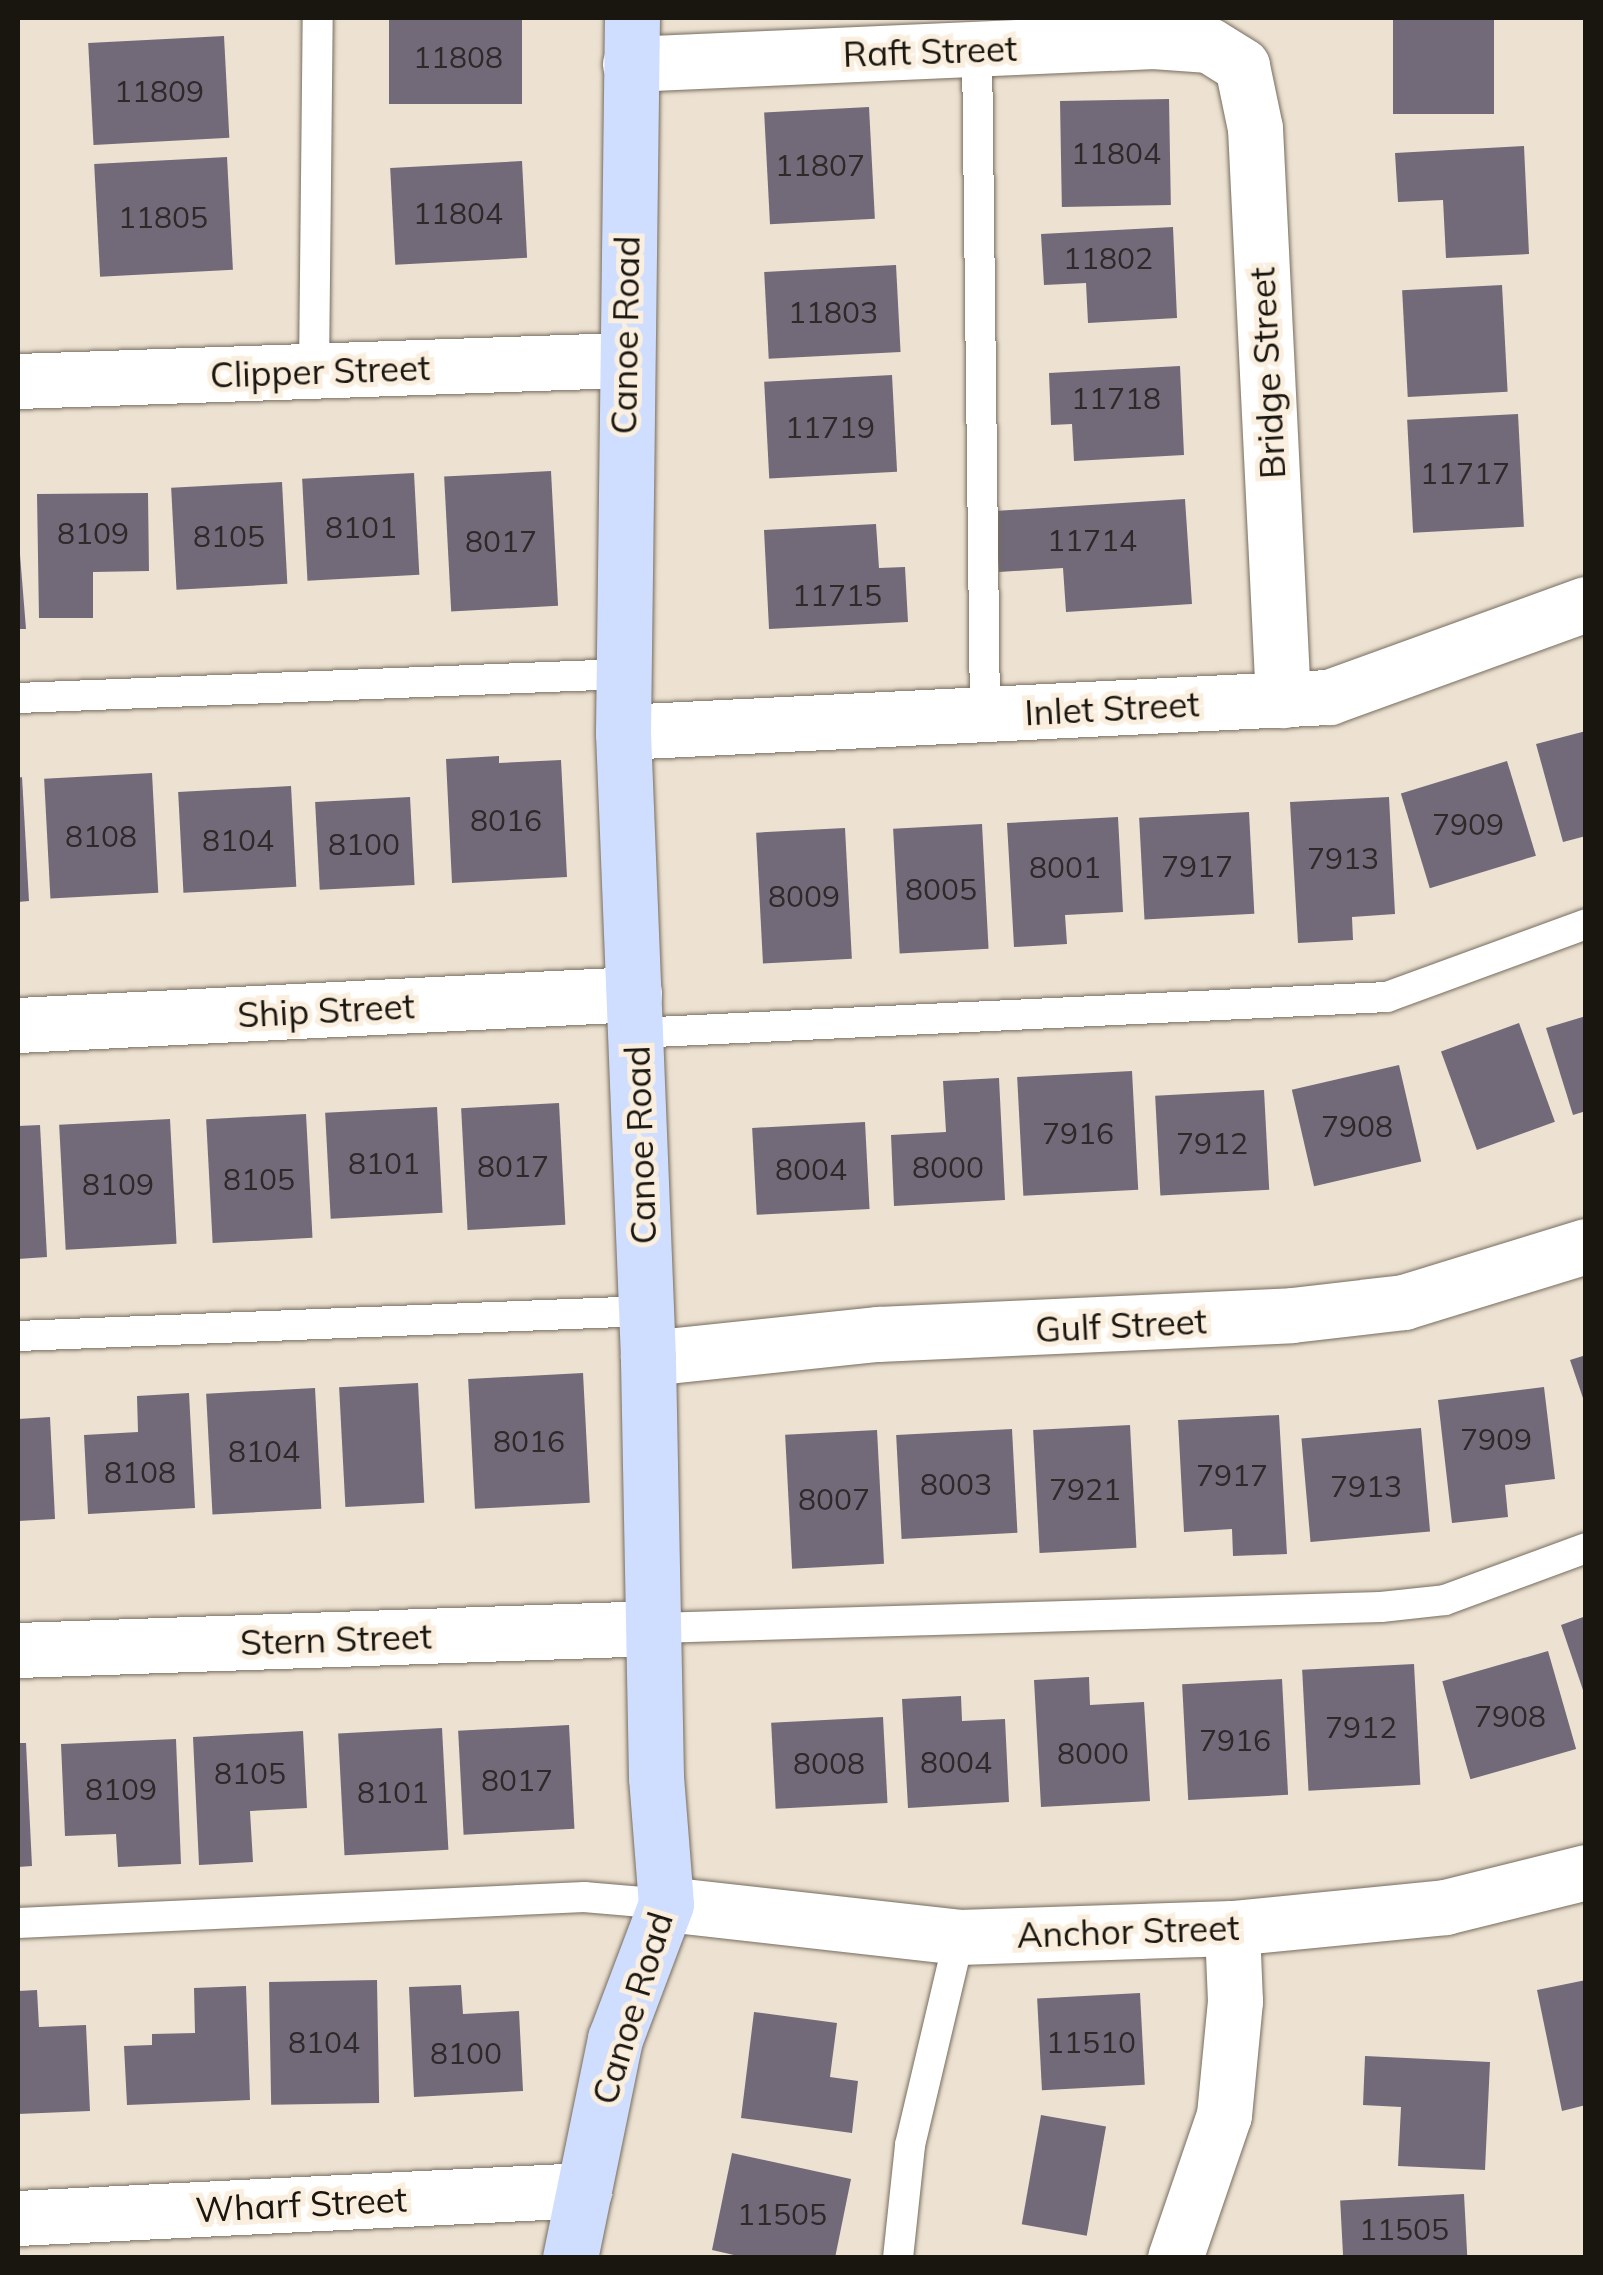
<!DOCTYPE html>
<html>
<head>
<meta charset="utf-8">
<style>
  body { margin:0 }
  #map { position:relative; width:1603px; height:2275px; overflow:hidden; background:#ede2d2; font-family:Mulish,sans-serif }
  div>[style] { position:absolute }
  .building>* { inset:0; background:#726a79; transform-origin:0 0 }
  .roads { filter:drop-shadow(0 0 2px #776d5f) drop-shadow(0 0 2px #776d5f) }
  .lane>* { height:30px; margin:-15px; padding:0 15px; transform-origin:15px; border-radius:15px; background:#fff }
  .street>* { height:55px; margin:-27.5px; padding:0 27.5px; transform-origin:27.5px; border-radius:27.5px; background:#fff }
  .secondary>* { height:55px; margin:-27.5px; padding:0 27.5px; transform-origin:27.5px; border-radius:27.5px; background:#cfdeff }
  span { translate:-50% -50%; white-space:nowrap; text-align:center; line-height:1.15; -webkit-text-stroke:10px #faefdf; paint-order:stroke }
  .number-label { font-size:30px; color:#2f2a2a }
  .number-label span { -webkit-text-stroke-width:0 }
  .street-label { font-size:35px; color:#19150f }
  .frame { position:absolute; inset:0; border:20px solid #19150f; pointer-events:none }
</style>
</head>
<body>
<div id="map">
  <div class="building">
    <i style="left:389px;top:18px;width:133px;height:86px"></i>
    <i style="left:1393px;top:18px;width:101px;height:96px"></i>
    <i style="left:224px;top:36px;width:102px;height:136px;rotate:87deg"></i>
    <i style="left:1169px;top:99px;width:106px;height:109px;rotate:89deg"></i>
    <i style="left:869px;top:107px;width:112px;height:105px;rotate:87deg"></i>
    <i style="clip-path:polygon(1524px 146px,1529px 254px,1446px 258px,1443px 200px,1398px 202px,1395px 153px)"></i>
    <i style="left:227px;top:157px;width:113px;height:133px;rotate:87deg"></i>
    <i style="left:522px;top:161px;width:97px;height:132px;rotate:87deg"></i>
    <i style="clip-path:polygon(1173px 227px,1177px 318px,1088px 323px,1086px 283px,1044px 285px,1041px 234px)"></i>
    <i style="left:896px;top:265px;width:87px;height:132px;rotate:87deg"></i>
    <i style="left:1502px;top:285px;width:107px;height:100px;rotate:87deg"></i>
    <i style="clip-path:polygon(1180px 366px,1184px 455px,1074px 461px,1072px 424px,1051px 425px,1049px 373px)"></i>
    <i style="left:892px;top:375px;width:97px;height:128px;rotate:87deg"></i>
    <i style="left:1518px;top:414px;width:113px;height:111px;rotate:87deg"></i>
    <i style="left:551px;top:471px;width:135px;height:107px;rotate:87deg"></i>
    <i style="left:414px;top:473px;width:102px;height:112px;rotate:87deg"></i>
    <i style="left:282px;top:482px;width:102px;height:111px;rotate:87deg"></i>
    <i style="clip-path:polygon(148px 493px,149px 571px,93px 572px,93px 618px,39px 618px,37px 494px)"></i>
    <i style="clip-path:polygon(1185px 499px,1192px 604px,1066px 612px,1063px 568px,999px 572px,995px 511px)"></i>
    <i style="clip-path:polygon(876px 524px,879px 568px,905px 567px,908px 622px,769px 629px,764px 530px)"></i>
    <i style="clip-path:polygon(18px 530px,26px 629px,18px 629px)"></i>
    <i style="clip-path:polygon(1586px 731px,1586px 836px,1563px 842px,1536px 744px)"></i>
    <i style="clip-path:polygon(499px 756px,499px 763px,561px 760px,567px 877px,452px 883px,446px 759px)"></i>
    <i style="left:1507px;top:761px;width:99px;height:111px;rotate:73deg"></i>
    <i style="left:152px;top:773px;width:120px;height:108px;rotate:87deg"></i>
    <i style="clip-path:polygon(22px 777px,29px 901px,18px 902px,18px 778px)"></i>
    <i style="left:291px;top:786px;width:101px;height:113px;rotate:87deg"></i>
    <i style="left:410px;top:797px;width:88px;height:95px;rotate:87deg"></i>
    <i style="clip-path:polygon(1389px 797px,1395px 914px,1352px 917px,1353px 940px,1298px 943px,1290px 802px)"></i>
    <i style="left:1249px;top:812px;width:102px;height:110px;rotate:87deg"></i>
    <i style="clip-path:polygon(1118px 817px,1123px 912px,1065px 915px,1067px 944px,1014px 947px,1007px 823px)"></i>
    <i style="left:982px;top:824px;width:125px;height:89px;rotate:87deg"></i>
    <i style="left:845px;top:828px;width:131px;height:89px;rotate:87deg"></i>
    <i style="clip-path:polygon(1586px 1016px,1586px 1111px,1573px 1115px,1546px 1028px)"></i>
    <i style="left:1519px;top:1023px;width:105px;height:83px;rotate:70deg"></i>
    <i style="left:1399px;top:1065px;width:99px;height:110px;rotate:77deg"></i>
    <i style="left:1132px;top:1071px;width:119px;height:115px;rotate:87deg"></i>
    <i style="clip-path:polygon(999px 1078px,1005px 1200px,894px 1206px,891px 1135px,946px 1132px,943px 1081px)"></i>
    <i style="left:1264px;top:1090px;width:100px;height:109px;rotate:87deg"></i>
    <i style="left:559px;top:1103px;width:122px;height:98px;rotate:87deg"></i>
    <i style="left:437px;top:1107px;width:106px;height:112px;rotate:87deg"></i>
    <i style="left:306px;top:1114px;width:124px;height:100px;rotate:87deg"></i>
    <i style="left:170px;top:1119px;width:125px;height:111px;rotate:87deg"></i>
    <i style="left:865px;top:1122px;width:87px;height:113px;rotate:87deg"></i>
    <i style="clip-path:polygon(40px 1125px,47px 1257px,18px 1259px,18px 1126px)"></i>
    <i style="clip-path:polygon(1586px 1355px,1586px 1404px,1585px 1404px,1570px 1360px)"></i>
    <i style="left:583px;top:1373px;width:130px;height:115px;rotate:87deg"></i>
    <i style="left:418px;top:1383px;width:120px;height:79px;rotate:87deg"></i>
    <i style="clip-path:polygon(1544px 1387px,1555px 1479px,1505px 1485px,1508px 1517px,1452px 1523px,1438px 1400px)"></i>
    <i style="left:315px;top:1388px;width:121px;height:109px;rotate:87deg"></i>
    <i style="clip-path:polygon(189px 1393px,195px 1508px,88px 1514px,84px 1435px,138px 1432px,137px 1396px)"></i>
    <i style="clip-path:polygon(1279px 1415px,1287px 1554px,1233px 1556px,1232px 1529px,1184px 1532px,1178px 1420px)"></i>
    <i style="clip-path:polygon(50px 1417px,55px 1519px,18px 1521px,18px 1419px)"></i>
    <i style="left:1130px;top:1425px;width:123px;height:97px;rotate:87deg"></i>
    <i style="left:1421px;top:1428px;width:104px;height:120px;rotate:85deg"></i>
    <i style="left:1012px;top:1429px;width:104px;height:116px;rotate:87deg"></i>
    <i style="left:877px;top:1430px;width:134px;height:92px;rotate:87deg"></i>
    <i style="clip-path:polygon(1586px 1616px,1586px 1696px,1585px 1696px,1561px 1625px)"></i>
    <i style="left:1548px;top:1651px;width:102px;height:110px;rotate:74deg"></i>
    <i style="left:1414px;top:1664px;width:121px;height:112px;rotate:87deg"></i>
    <i style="clip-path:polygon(1089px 1677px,1090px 1705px,1144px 1702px,1150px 1801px,1041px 1807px,1034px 1680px)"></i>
    <i style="left:1282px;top:1679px;width:116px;height:100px;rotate:87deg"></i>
    <i style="clip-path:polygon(961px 1696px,962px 1721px,1005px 1719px,1009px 1802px,908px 1808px,902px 1699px)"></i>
    <i style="left:883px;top:1717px;width:86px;height:112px;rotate:87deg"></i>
    <i style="left:569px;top:1725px;width:104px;height:111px;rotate:87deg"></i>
    <i style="left:442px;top:1728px;width:122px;height:104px;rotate:87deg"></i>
    <i style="clip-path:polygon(303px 1731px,307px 1808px,250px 1811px,253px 1862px,199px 1865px,193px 1737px)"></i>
    <i style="clip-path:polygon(176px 1739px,181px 1864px,118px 1867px,116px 1834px,65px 1836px,61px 1744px)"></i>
    <i style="clip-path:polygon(18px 1743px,26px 1743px,32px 1866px,18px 1867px)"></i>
    <i style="left:377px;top:1980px;width:123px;height:108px;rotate:89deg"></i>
    <i style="clip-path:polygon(1586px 1980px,1586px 2105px,1562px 2111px,1537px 1990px)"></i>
    <i style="clip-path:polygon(461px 1985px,463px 2014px,519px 2011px,523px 2091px,414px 2097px,409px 1987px)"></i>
    <i style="clip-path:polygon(246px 1986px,250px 2100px,127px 2105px,124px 2046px,152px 2045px,152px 2034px,195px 2033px,194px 1988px)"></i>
    <i style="clip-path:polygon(37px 1990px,39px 2027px,86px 2025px,90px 2111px,18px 2114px,18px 1991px)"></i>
    <i style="left:1140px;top:1993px;width:92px;height:103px;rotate:87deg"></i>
    <i style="clip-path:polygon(754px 2012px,837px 2023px,830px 2077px,858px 2081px,852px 2133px,741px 2118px)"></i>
    <i style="clip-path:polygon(1365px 2056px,1490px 2062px,1485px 2170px,1398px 2166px,1401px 2107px,1363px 2105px)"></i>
    <i style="left:1041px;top:2115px;width:66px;height:111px;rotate:10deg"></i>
    <i style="clip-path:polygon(732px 2153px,851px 2179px,835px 2258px,747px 2258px,712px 2250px)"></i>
    <i style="left:1464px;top:2194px;width:64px;height:124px;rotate:87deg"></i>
  </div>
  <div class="roads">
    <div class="lane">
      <i style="left:977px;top:49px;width:666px;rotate:89.31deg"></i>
      <i style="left:314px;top:371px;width:353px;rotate:-89.4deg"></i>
      <i style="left:18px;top:698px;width:605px;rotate:-2.27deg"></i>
      <i style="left:635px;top:1033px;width:753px;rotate:-2.74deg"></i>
      <i style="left:1387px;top:997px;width:212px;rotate:-20.1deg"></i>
      <i style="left:18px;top:1336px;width:629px;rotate:-2.28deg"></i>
      <i style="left:655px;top:1628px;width:726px;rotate:-1.66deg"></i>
      <i style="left:1381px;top:1607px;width:64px;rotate:-6.2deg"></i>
      <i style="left:1445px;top:1600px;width:150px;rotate:-20.2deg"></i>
      <i style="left:18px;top:1923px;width:567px;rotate:-2.63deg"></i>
      <i style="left:584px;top:1897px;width:82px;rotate:4.9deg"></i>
      <i style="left:898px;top:2258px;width:114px;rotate:-83.9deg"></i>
      <i style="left:910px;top:2145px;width:214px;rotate:-76.7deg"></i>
    </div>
    <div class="street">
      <i style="left:630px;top:64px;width:524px;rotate:-2.52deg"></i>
      <i style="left:1153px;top:41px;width:56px;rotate:4.1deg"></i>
      <i style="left:1209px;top:45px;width:39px;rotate:32deg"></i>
      <i style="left:1242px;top:66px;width:63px;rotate:78.2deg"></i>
      <i style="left:1255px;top:128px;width:573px;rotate:87.2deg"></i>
      <i style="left:18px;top:381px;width:605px;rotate:-1.99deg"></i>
      <i style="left:623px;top:732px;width:707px;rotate:-2.84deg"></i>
      <i style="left:1329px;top:697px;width:273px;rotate:-19.9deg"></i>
      <i style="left:18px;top:1025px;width:617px;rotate:-2.88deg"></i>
      <i style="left:648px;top:1358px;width:231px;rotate:-6deg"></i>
      <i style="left:878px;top:1334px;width:414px;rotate:-2.6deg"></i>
      <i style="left:1292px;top:1315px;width:113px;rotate:-6.6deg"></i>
      <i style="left:1404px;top:1302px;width:190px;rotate:-17.1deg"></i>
      <i style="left:18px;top:1650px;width:637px;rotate:-1.98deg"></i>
      <i style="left:666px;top:1904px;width:295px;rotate:6.4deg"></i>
      <i style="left:959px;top:1937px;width:273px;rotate:-1.9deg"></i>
      <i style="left:1232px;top:1928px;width:214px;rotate:-5.6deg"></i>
      <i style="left:1445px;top:1907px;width:145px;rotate:-13.9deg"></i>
      <i style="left:18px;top:2218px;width:567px;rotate:-2.83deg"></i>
      <i style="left:1175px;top:2258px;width:151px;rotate:-71.1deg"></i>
      <i style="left:1224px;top:2115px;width:115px;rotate:-84.5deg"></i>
      <i style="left:1235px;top:2001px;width:73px;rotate:-92.4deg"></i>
    </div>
    <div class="secondary">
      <i style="left:570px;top:2258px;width:224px;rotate:-78.4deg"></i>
      <i style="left:615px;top:2039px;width:144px;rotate:-69.3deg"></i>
      <i style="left:666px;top:1904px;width:127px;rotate:-94.5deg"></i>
      <i style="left:656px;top:1777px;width:419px;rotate:-91.1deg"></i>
      <i style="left:648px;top:1358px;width:626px;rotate:-92.29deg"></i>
      <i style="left:623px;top:732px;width:714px;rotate:-89.28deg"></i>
    </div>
  </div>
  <div class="number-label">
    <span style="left:458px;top:57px">11808</span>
    <span style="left:159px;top:91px">11809</span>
    <span style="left:1116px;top:153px">11804</span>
    <span style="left:820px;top:165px">11807</span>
    <span style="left:458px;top:213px">11804</span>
    <span style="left:163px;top:217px">11805</span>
    <span style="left:1108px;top:258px">11802</span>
    <span style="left:833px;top:312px">11803</span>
    <span style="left:1116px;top:398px">11718</span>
    <span style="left:830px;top:427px">11719</span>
    <span style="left:1465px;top:473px">11717</span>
    <span style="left:361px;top:527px">8101</span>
    <span style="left:93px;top:533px">8109</span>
    <span style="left:229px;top:536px">8105</span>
    <span style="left:1092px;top:540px">11714</span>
    <span style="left:501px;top:541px">8017</span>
    <span style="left:837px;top:595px">11715</span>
    <span style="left:506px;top:820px">8016</span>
    <span style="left:1468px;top:824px">7909</span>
    <span style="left:101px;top:836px">8108</span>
    <span style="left:238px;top:840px">8104</span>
    <span style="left:364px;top:844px">8100</span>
    <span style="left:1343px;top:858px">7913</span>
    <span style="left:1197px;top:866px">7917</span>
    <span style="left:1065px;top:867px">8001</span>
    <span style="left:941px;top:889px">8005</span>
    <span style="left:804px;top:896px">8009</span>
    <span style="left:1357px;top:1126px">7908</span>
    <span style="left:1078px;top:1133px">7916</span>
    <span style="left:1212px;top:1143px">7912</span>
    <span style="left:384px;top:1163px">8101</span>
    <span style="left:513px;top:1166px">8017</span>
    <span style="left:948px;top:1167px">8000</span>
    <span style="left:811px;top:1169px">8004</span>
    <span style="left:259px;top:1179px">8105</span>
    <span style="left:118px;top:1184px">8109</span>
    <span style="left:1496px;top:1439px">7909</span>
    <span style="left:529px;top:1441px">8016</span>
    <span style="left:264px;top:1451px">8104</span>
    <span style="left:140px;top:1472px">8108</span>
    <span style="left:1232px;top:1475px">7917</span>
    <span style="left:956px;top:1484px">8003</span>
    <span style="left:1366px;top:1486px">7913</span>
    <span style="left:1085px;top:1489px">7921</span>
    <span style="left:834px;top:1499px">8007</span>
    <span style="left:1510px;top:1716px">7908</span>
    <span style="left:1361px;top:1727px">7912</span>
    <span style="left:1235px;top:1740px">7916</span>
    <span style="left:1093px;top:1753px">8000</span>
    <span style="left:956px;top:1762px">8004</span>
    <span style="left:829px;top:1763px">8008</span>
    <span style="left:250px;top:1773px">8105</span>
    <span style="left:517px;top:1780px">8017</span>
    <span style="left:121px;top:1789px">8109</span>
    <span style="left:393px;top:1792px">8101</span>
    <span style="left:324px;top:2042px">8104</span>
    <span style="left:1091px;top:2042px">11510</span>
    <span style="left:466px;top:2053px">8100</span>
    <span style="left:782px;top:2214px">11505</span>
    <span style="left:1404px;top:2229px">11505</span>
  </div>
  <div class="street-label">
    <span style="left:930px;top:51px;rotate:-2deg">Raft Street</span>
    <span style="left:625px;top:335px;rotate:-89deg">Canoe Road</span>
    <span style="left:320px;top:371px;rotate:-2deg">Clipper Street</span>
    <span style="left:1267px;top:373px;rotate:-93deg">Bridge Street</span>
    <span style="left:1112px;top:708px;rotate:-3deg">Inlet Street</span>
    <span style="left:326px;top:1010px;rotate:-3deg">Ship Street</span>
    <span style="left:640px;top:1145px;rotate:-92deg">Canoe Road</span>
    <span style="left:1121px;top:1325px;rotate:-3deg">Gulf Street</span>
    <span style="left:336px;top:1639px;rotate:-2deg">Stern Street</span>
    <span style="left:1128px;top:1931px;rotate:-2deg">Anchor Street</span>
    <span style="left:632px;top:2008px;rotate:-73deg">Canoe Road</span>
    <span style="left:301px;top:2204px;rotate:-3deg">Wharf Street</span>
  </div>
  <div class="frame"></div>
</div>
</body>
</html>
